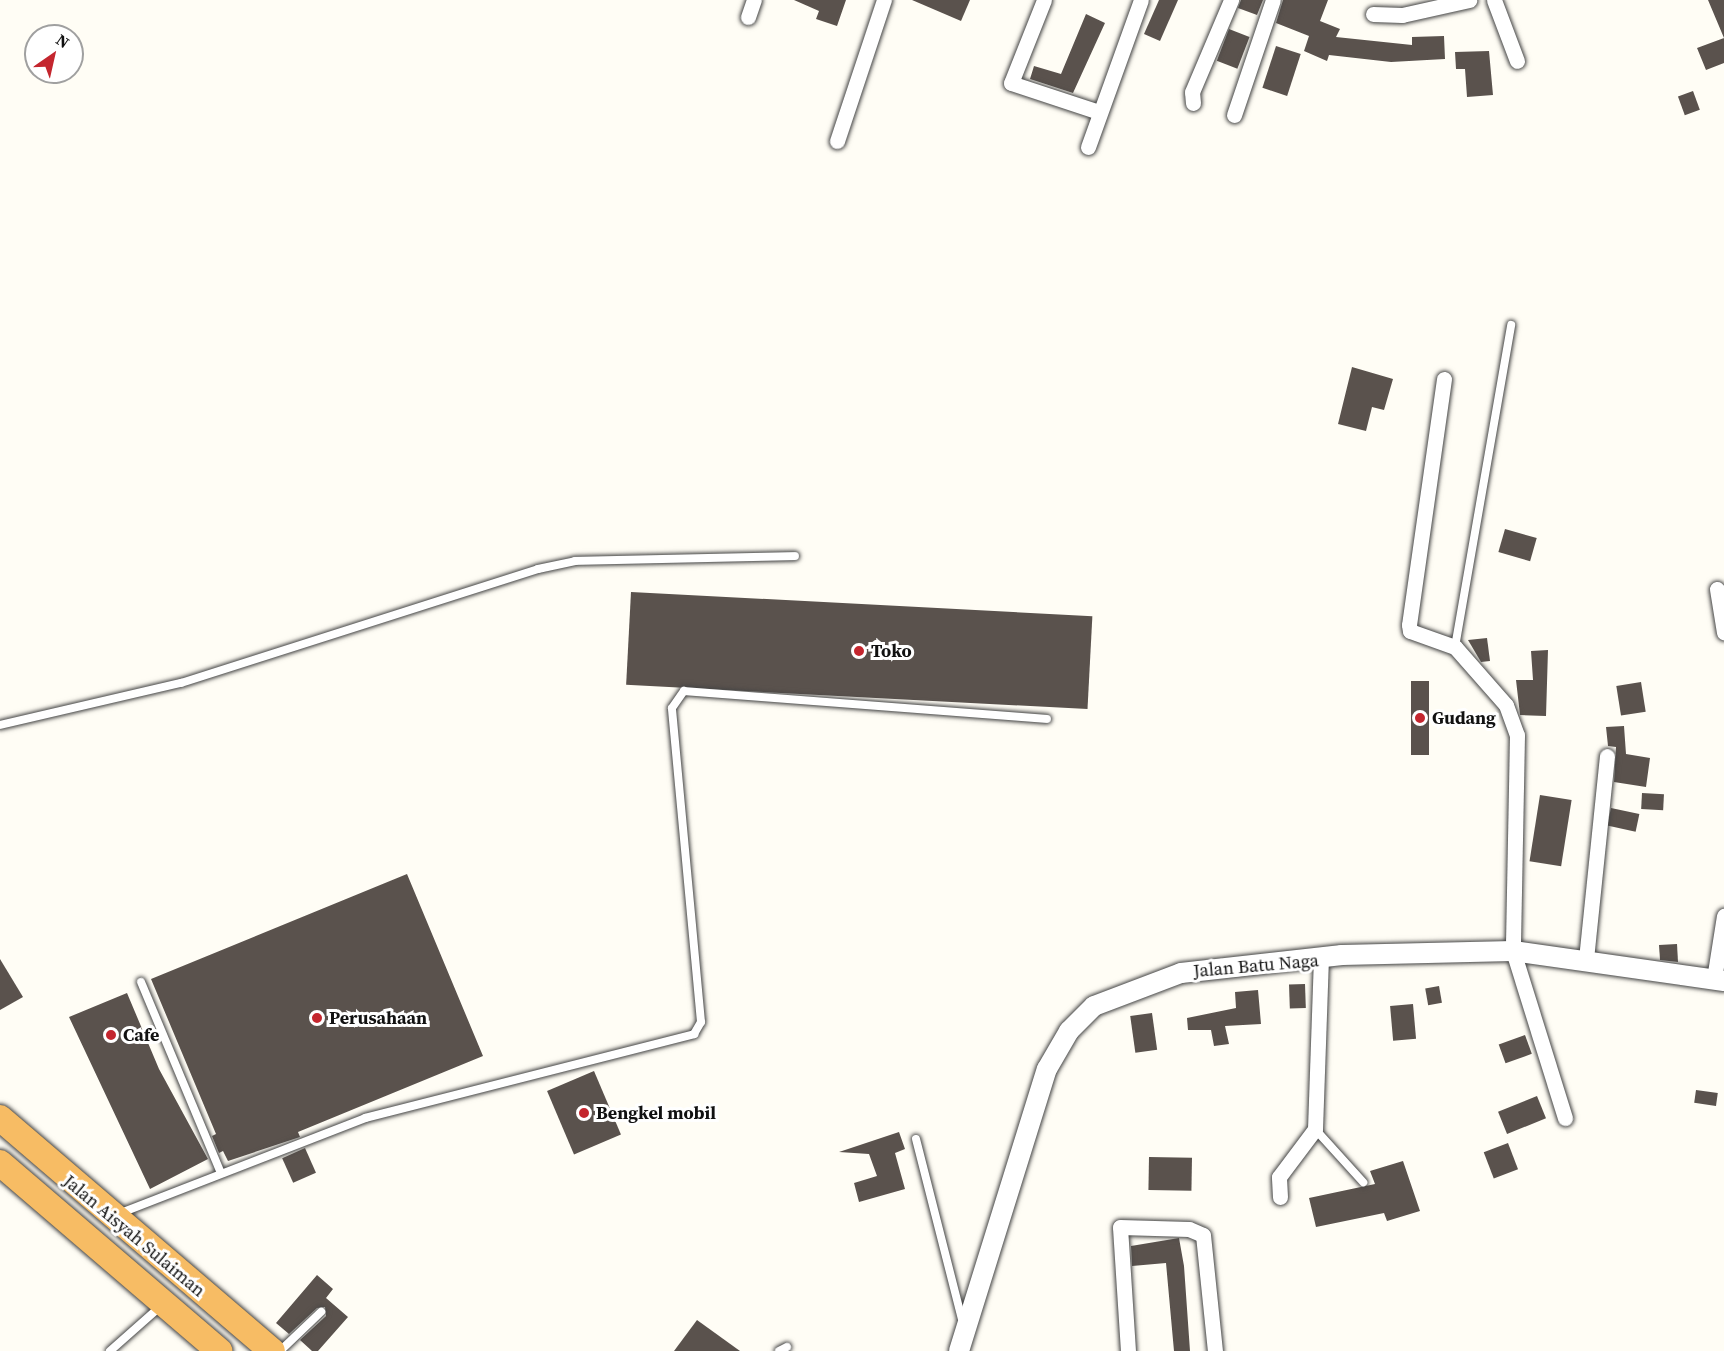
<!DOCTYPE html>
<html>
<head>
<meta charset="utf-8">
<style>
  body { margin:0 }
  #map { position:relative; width:1724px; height:1351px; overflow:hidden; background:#fffdf5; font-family:"Source Serif 4",serif }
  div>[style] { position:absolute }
  .building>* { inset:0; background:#5a524d; transform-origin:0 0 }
  .roads { filter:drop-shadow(0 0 2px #444) drop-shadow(0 0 2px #444) }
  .service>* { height:8px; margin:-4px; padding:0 4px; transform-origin:4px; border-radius:4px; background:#fff }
  .minor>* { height:15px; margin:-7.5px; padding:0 7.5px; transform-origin:7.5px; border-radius:7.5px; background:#fff }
  .tertiary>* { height:20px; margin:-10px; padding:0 10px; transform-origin:10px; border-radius:10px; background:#fff }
  .trunk>* { height:26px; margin:-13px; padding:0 13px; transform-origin:13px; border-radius:13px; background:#f7bc64 }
  .dots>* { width:16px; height:16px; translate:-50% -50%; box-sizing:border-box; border:3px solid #fff; border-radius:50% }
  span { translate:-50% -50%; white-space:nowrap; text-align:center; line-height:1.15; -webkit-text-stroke:6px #fff; paint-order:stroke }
  .poi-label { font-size:18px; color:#111; font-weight:700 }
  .left { translate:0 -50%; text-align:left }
  .street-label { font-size:18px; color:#111 }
  .north { position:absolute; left:24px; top:24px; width:60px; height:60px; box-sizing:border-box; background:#fff; border:2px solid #a0a0a0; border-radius:50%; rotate:34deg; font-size:16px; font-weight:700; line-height:24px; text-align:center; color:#111 }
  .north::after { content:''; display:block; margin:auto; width:21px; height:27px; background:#c4262e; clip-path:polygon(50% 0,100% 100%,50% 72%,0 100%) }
</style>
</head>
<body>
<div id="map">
  <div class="building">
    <i style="clip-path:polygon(794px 0,846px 0,837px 26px,816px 19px,819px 11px)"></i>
    <i style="clip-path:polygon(912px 0,970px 0,961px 21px)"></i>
    <i style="clip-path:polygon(1159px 0,1178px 0,1160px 41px,1144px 34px)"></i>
    <i style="clip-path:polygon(1241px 0,1263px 0,1257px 15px,1238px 8px)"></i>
    <i style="clip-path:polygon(1283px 0,1328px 0,1320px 21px,1340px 29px,1336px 37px,1412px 45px,1412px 37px,1444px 36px,1445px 59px,1391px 62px,1329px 55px,1327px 61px,1304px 51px,1309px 36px,1276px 23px)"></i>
    <i style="clip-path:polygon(1708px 0,1724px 0,1724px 63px,1706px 70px,1697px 48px,1724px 38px)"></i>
    <i style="clip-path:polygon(1086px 14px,1105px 23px,1073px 93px,1030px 79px,1034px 66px,1061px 74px)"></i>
    <i style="left:1229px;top:29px;width:22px;height:34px;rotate:21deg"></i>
    <i style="left:1276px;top:46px;width:26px;height:44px;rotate:18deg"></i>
    <i style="clip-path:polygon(1489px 51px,1493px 95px,1467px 97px,1465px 69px,1456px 69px,1455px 52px)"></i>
    <i style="left:1693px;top:91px;width:20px;height:16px;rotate:70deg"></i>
    <i style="clip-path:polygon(1352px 367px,1393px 379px,1384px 410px,1372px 407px,1366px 431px,1338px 424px)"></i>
    <i style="left:1505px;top:529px;width:33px;height:24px;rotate:16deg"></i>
    <i style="left:631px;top:592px;width:462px;height:93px;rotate:3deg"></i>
    <i style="clip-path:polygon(1487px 638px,1490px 661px,1481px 662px,1468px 640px)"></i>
    <i style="clip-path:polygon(1548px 650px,1546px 716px,1520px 715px,1516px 680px,1533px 680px,1531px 651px)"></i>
    <i style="left:1411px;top:681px;width:18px;height:74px"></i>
    <i style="left:1641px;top:682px;width:30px;height:25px;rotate:81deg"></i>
    <i style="clip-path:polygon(1624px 726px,1626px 754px,1650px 758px,1646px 787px,1614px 782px,1616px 747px,1608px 746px,1606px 727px)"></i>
    <i style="left:1642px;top:793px;width:22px;height:16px;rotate:3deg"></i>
    <i style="left:1540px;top:795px;width:32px;height:67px;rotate:9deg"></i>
    <i style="left:1611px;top:808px;width:29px;height:18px;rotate:12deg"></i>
    <i style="clip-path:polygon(407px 874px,483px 1056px,298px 1132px,300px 1137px,228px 1161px,223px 1151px,219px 1153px,212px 1136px,216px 1134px,151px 979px)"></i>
    <i style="clip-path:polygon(1677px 944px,1678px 962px,1660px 960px,1659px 945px)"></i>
    <i style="clip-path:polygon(0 959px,23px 997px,0 1010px)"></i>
    <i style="left:1305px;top:984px;width:24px;height:16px;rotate:88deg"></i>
    <i style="left:1439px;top:986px;width:17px;height:14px;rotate:80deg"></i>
    <i style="clip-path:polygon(1258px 990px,1261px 1024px,1225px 1026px,1229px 1044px,1214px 1046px,1211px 1030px,1188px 1030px,1187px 1018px,1236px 1008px,1235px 992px)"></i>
    <i style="clip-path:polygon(127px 993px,159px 1069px,208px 1159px,150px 1189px,69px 1017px)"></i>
    <i style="left:1413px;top:1004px;width:35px;height:23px;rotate:85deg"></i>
    <i style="left:1152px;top:1013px;width:37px;height:22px;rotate:82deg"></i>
    <i style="left:1525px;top:1035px;width:20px;height:28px;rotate:70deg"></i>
    <i style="left:594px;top:1071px;width:69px;height:51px;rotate:67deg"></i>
    <i style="left:1696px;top:1090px;width:22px;height:13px;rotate:8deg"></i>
    <i style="left:1537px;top:1096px;width:24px;height:42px;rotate:68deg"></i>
    <i style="clip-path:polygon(899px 1132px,905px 1149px,895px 1153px,905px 1189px,859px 1202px,854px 1183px,877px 1176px,869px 1154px,839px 1152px)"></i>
    <i style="left:1508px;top:1143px;width:28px;height:26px;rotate:69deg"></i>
    <i style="left:305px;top:1148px;width:27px;height:25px;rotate:66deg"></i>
    <i style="left:1149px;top:1157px;width:43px;height:33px;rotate:1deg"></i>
    <i style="clip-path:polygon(1403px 1161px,1420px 1211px,1387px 1221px,1384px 1213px,1316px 1227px,1309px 1198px,1375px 1184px,1370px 1171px)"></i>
    <i style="clip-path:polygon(1179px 1238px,1184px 1266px,1190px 1351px,1174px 1351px,1166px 1263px,1132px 1266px,1131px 1246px)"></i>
    <i style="clip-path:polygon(317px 1275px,333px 1289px,326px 1298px,348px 1317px,318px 1351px,312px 1351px,300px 1340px,326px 1316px,325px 1307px,317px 1308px,289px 1334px,276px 1323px)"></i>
    <i style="clip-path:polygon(697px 1320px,740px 1351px,674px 1351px)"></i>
  </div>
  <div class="roads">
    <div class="service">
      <i style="left:1455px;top:647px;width:327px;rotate:-80.1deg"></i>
      <i style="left:0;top:725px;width:186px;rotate:-13.1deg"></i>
      <i style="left:181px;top:683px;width:375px;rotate:-17.7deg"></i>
      <i style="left:538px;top:569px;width:38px;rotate:-12deg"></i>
      <i style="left:575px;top:561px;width:220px;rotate:-1.3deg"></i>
      <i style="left:141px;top:982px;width:205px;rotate:67.3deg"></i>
      <i style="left:1315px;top:1129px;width:72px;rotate:47.8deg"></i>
      <i style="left:916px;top:1139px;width:190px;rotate:75.7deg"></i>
      <i style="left:118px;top:1214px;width:265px;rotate:-21.2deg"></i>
      <i style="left:365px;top:1118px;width:340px;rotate:-14.3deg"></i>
      <i style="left:694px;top:1034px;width:14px;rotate:-60deg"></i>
      <i style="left:701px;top:1022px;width:315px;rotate:-95.3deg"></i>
      <i style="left:672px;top:708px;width:21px;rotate:-55deg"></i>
      <i style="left:684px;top:691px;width:364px;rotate:4.4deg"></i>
      <i style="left:110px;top:1351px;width:69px;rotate:-41.5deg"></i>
      <i style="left:280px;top:1351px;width:57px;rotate:-43.6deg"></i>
      <i style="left:779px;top:1351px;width:9px;rotate:-27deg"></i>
    </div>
    <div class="minor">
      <i style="left:1044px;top:0;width:89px;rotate:111.7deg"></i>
      <i style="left:1011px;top:83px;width:93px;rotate:18.2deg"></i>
      <i style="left:1494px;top:0;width:65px;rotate:69.3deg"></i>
      <i style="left:1373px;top:14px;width:29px;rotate:2deg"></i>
      <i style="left:1402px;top:15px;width:69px;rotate:-12.6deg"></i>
      <i style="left:748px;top:17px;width:18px;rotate:-71deg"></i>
      <i style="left:1193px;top:103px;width:11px;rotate:-95deg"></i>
      <i style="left:1192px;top:92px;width:100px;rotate:-67deg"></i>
      <i style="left:1234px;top:115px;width:121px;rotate:-71.3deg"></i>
      <i style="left:837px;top:141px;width:149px;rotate:-71.6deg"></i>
      <i style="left:1088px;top:147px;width:156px;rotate:-70.2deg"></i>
      <i style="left:1444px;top:379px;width:248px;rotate:98.1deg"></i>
      <i style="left:1409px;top:625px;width:6px;rotate:81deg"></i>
      <i style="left:1410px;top:631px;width:48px;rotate:19.6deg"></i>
      <i style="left:1455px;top:647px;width:77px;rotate:48.7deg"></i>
      <i style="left:1506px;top:705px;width:32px;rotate:70deg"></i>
      <i style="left:1517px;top:735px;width:216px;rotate:91.1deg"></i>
      <i style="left:1513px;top:951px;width:175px;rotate:72.7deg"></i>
      <i style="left:1717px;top:589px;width:44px;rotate:80.8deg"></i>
      <i style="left:1586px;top:959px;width:204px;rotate:-84.1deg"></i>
      <i style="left:1714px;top:979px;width:64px;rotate:-81deg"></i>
      <i style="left:1280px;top:1197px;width:20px;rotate:-93deg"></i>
      <i style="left:1279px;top:1177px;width:60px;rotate:-53.1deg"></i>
      <i style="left:1315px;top:1129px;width:168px;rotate:-88deg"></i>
      <i style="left:1128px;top:1351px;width:124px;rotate:-93.7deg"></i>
      <i style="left:1120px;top:1227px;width:69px;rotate:1.7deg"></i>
      <i style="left:1189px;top:1229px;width:15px;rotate:23deg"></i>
      <i style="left:1203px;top:1235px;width:117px;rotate:84.1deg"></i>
    </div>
    <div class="tertiary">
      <i style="left:959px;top:1351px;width:295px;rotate:-72.7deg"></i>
      <i style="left:1047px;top:1069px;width:44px;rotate:-59.9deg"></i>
      <i style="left:1069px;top:1031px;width:35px;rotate:-45deg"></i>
      <i style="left:1094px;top:1006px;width:93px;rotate:-20.8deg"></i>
      <i style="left:1181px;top:973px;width:162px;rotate:-6.4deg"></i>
      <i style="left:1342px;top:955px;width:171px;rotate:-1.3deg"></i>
      <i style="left:1513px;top:951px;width:213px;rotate:8.1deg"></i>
    </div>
    <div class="trunk">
      <i style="left:0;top:1118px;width:358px;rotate:40.6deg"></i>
      <i style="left:0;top:1163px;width:289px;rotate:40.6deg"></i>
    </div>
  </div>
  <div class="dots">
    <i style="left:859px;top:651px;background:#c4262e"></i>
    <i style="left:1420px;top:718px;background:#c4262e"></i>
    <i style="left:317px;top:1018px;background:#c4262e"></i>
    <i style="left:111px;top:1035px;background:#c4262e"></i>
    <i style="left:584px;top:1113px;background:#c4262e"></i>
  </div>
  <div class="poi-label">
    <span class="left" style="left:871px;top:651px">Toko</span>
    <span class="left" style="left:1432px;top:718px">Gudang</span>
    <span class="left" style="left:329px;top:1018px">Perusahaan</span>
    <span class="left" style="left:123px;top:1035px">Cafe</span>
    <span class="left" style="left:596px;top:1113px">Bengkel mobil</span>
  </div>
  <div class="street-label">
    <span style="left:1256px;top:966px;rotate:-5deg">Jalan Batu Naga</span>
    <span style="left:134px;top:1236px;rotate:40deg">Jalan Aisyah Sulaiman</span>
  </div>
  <div class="north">N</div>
</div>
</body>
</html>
